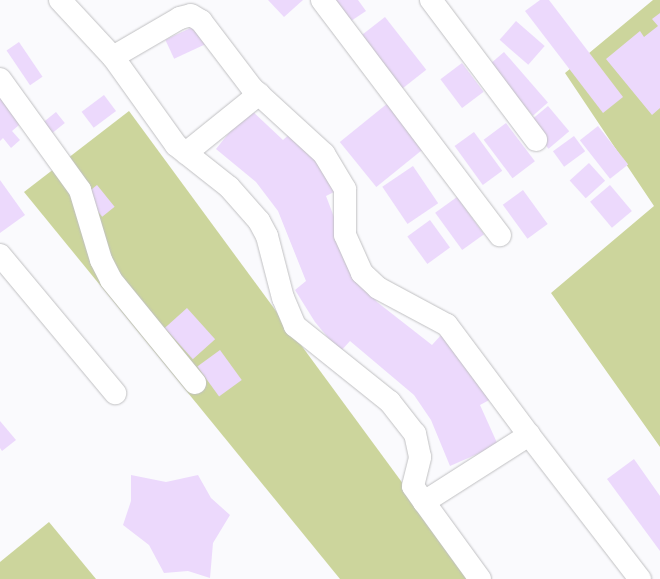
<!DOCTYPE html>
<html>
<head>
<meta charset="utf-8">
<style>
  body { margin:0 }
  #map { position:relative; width:660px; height:579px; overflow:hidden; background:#fafafd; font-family:Helvetica,sans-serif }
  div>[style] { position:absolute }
  .green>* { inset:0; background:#ccd59c }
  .building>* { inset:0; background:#ecd9fc; transform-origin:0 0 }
  .roads { filter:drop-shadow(0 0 1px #c0c0c2) drop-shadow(0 0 1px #c0c0c2) }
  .minor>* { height:22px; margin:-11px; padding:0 11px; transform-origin:11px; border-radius:11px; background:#fff }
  span { translate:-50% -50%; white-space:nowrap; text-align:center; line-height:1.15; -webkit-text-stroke:3.5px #fff; paint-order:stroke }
</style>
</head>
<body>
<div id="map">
  <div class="green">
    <i style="clip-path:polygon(653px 0,660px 0,660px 447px,551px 293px,654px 206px,565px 73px)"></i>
    <i style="clip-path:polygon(129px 111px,473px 579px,340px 579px,24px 192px)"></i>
    <i style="clip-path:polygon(49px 522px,96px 579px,0 579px,0 562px)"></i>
  </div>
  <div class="building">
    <i style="clip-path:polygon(268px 0,303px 0,284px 17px)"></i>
    <i style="clip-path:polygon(327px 0,358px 0,366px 11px,345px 25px)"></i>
    <i style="clip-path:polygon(540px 0,549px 0,623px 97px,603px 113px,525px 11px)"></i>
    <i style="clip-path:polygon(660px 13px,660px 108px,652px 115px,606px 59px,640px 31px,644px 37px,658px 26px,652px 19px)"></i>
    <i style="left:385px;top:17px;width:67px;height:31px;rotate:52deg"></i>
    <i style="left:516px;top:21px;width:38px;height:25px;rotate:41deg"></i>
    <i style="left:197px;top:25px;width:21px;height:35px;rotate:65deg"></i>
    <i style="left:19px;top:42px;width:42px;height:15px;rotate:56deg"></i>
    <i style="left:504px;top:52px;width:67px;height:20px;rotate:49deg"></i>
    <i style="left:462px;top:63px;width:36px;height:27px;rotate:53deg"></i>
    <i style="clip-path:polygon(0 89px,25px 120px,12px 131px,20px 140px,11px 148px,3px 138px,0 141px)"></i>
    <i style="left:104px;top:95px;width:20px;height:28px;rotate:53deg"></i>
    <i style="left:388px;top:103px;width:58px;height:62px;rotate:51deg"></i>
    <i style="left:548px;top:106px;width:33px;height:27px;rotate:50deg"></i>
    <i style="clip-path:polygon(249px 108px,283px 140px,293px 131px,338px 190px,326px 196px,357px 277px,377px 302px,432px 345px,442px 334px,493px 398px,480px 405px,498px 445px,450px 466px,431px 420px,414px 395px,350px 341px,340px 352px,315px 322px,295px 290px,306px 281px,278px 211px,256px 182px,216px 149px)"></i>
    <i style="left:56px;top:112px;width:14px;height:22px;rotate:51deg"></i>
    <i style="left:506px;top:123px;width:48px;height:28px;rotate:53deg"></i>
    <i style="left:598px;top:126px;width:49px;height:23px;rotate:52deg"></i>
    <i style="left:474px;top:132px;width:48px;height:24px;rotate:54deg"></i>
    <i style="left:574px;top:136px;width:19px;height:26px;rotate:54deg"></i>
    <i style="left:589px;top:163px;width:24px;height:26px;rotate:48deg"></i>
    <i style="left:413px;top:166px;width:45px;height:37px;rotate:56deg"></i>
    <i style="clip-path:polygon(0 180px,25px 215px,0 233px)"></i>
    <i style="left:97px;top:185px;width:28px;height:16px;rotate:51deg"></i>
    <i style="left:610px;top:185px;width:34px;height:26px;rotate:50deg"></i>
    <i style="left:523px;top:190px;width:42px;height:25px;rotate:54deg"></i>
    <i style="left:457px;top:197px;width:46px;height:27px;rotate:54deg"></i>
    <i style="left:430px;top:220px;width:34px;height:28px;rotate:54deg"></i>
    <i style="left:187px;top:308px;width:42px;height:30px;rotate:48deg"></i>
    <i style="left:220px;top:350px;width:37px;height:28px;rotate:54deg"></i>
    <i style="clip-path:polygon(0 421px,16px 440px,2px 451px,0 448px)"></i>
    <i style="clip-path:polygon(634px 459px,660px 496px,660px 551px,607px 479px)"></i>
    <i style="clip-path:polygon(131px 475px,166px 482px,198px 475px,211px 498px,230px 515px,213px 543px,210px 578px,188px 571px,164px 573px,149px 545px,123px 525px,131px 501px)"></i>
  </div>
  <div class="roads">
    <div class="minor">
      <i style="left:60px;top:0;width:78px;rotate:47.1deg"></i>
      <i style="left:322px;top:0;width:295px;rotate:52.9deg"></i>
      <i style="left:431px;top:0;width:175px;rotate:53.1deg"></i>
      <i style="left:0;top:79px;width:137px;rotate:54.2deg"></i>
      <i style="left:80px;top:190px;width:73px;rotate:73.3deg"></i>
      <i style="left:101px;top:260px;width:22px;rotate:63deg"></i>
      <i style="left:111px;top:280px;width:133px;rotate:50.8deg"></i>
      <i style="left:186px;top:153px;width:94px;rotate:-38.9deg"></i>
      <i style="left:0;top:255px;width:180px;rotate:50.2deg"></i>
      <i style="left:424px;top:502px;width:19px;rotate:-125deg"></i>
      <i style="left:413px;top:486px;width:30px;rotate:-76deg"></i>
      <i style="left:420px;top:457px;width:24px;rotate:-102deg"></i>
      <i style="left:415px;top:434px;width:41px;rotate:-128deg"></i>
      <i style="left:390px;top:402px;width:122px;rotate:-141.3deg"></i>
      <i style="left:295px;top:326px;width:30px;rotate:-113deg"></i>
      <i style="left:283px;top:298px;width:64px;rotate:-104.5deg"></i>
      <i style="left:267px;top:236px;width:17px;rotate:-118deg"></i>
      <i style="left:259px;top:221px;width:45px;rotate:-131.4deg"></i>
      <i style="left:229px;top:187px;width:68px;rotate:-141.6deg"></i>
      <i style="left:176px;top:145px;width:108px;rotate:-125.6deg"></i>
      <i style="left:113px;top:57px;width:78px;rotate:-30.2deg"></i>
      <i style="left:180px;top:18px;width:11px;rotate:-15deg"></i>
      <i style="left:191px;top:15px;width:12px;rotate:31deg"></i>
      <i style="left:201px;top:21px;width:84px;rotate:52.7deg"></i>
      <i style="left:252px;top:88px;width:98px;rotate:42.5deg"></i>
      <i style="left:324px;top:154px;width:41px;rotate:59deg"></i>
      <i style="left:345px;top:189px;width:46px;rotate:90deg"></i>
      <i style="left:345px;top:235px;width:42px;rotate:65.9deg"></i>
      <i style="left:362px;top:273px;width:22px;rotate:43deg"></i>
      <i style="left:378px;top:288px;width:78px;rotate:28.2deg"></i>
      <i style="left:447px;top:325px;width:137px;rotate:53.3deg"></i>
      <i style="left:480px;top:579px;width:95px;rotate:-126deg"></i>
      <i style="left:424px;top:502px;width:125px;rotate:-32.5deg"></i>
      <i style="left:529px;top:435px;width:182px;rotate:52.4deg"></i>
    </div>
  </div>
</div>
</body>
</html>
